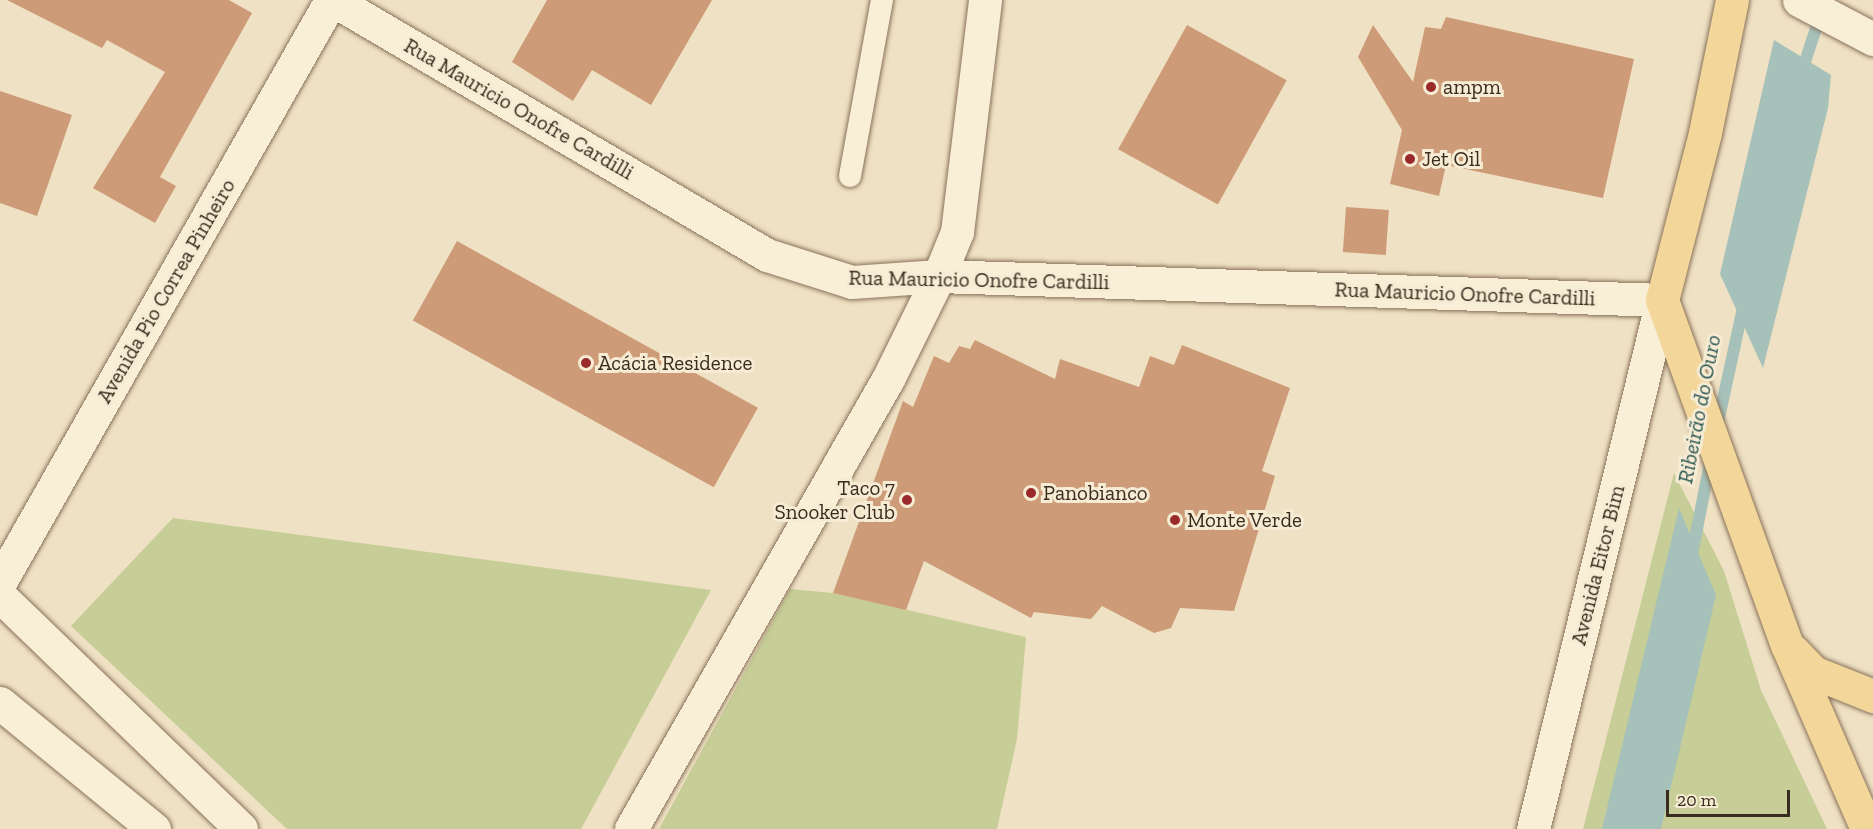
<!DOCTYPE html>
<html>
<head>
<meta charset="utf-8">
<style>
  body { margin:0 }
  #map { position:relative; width:1873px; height:829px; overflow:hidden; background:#efe1c3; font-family:"Zilla Slab",serif }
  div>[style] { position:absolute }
  .green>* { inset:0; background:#c7cd97 }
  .water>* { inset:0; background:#a5c1b9 }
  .stream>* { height:12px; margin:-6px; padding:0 6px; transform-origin:6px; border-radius:6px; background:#a5c1b9 }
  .building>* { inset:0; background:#cd9b78; transform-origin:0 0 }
  .roads { filter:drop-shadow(0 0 2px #89725a) drop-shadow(0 0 2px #89725a) }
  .lane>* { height:22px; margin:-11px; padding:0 11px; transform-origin:11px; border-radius:11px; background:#f9eed6 }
  .street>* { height:33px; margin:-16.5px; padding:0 16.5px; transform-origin:16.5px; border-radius:16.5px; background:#f9eed6 }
  .primary>* { height:33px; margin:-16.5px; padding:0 16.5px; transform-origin:16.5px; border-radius:16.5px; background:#f2d69a }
  .dots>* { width:16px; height:16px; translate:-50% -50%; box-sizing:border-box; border:3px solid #f6ebd3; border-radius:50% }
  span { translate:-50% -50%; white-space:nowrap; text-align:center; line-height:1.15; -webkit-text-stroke:6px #f6ebd3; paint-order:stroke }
  .poi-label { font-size:21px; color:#392b1e }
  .left { translate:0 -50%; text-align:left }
  .right { translate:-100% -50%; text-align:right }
  .street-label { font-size:21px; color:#392b1e }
  .water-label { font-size:22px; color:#2d5955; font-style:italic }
  .scale { position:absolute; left:1666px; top:790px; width:124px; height:27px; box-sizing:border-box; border:3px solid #392b1e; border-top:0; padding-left:8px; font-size:18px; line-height:21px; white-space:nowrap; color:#392b1e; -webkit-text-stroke:4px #f6ebd3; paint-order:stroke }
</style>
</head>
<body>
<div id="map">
  <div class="green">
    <i style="clip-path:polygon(1674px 473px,1724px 571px,1761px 690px,1827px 829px,1583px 829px)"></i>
    <i style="clip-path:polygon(173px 518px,711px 590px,581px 829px,287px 829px,71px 626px)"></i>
    <i style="clip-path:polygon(790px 589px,833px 593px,1026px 637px,1017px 739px,997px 829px,659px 829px)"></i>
  </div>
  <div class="water">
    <i style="clip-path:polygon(1774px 40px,1831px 75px,1828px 108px,1763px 368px,1720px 274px)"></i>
    <i style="clip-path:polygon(1679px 508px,1716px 595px,1661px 829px,1602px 829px)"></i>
  </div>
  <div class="stream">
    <i style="left:1801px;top:74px;width:64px;rotate:-71.8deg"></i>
    <i style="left:1717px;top:427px;width:127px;rotate:-77.7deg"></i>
    <i style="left:1691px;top:559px;width:103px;rotate:-78.8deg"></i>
  </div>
  <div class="building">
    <i style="clip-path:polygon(7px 0,229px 0,252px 13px,160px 177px,176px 186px,155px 223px,93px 188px,165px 72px,107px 40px,102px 48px)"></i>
    <i style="clip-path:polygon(547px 0,712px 0,651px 105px,592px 70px,573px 101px,512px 62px)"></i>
    <i style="clip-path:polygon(1446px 17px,1634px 59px,1603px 198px,1446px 165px,1439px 196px,1390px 184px,1402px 130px,1358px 57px,1373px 25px,1413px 82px,1425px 27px,1441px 29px)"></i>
    <i style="left:1187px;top:25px;width:114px;height:142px;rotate:29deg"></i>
    <i style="clip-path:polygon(0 91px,72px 115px,37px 216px,0 203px)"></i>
    <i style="left:1346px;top:207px;width:43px;height:45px;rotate:4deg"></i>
    <i style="left:457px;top:241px;width:344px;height:91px;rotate:29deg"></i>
    <i style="clip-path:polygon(975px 340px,1055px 379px,1060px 359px,1139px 387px,1150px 356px,1174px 365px,1182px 345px,1290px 388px,1262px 471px,1275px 476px,1234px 611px,1180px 608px,1171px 628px,1154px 633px,1102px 606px,1091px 619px,1034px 612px,1031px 618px,924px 561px,906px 610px,833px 593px,903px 401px,913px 407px,934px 356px,949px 363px,959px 346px,970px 349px)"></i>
  </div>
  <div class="roads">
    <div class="lane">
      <i style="left:850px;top:176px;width:179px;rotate:-79.7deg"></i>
    </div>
    <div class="street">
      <i style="left:333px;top:0;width:503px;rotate:30.44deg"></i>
      <i style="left:767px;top:255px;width:89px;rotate:17.6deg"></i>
      <i style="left:852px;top:282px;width:87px;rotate:-3.9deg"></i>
      <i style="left:939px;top:276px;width:723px;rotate:1.9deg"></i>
      <i style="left:1662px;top:300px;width:545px;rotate:103.7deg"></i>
      <i style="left:1799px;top:0;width:84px;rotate:27.8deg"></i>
      <i style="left:0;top:582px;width:670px;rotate:-60.37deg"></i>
      <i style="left:0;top:596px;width:335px;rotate:44deg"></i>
      <i style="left:0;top:703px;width:199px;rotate:39.3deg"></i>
      <i style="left:631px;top:829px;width:518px;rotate:-60.27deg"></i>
      <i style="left:888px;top:379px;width:115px;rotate:-63.7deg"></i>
      <i style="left:939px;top:276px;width:48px;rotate:-67.8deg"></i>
      <i style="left:957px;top:232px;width:234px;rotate:-83.1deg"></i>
    </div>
    <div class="primary">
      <i style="left:1732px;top:0;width:136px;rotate:101.5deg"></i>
      <i style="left:1705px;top:133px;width:172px;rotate:104.4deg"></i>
      <i style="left:1662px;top:300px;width:367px;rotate:70.1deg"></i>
      <i style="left:1787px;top:645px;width:201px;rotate:66.5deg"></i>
      <i style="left:1793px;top:651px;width:29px;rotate:46deg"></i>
      <i style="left:1813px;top:672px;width:65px;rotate:21.8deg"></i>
    </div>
  </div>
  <div class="dots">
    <i style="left:1431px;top:87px;background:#99292b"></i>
    <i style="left:1410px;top:159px;background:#99292b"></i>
    <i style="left:586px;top:363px;background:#99292b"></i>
    <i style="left:1031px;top:493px;background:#99292b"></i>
    <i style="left:907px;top:500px;background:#99292b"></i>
    <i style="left:1175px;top:520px;background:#99292b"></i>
  </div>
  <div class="poi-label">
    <span class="left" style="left:1443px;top:87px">ampm</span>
    <span class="left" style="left:1422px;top:159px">Jet Oil</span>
    <span class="left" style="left:598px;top:363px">Acácia Residence</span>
    <span class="right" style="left:895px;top:500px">Taco 7<br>Snooker Club</span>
    <span class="left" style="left:1043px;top:493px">Panobianco</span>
    <span class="left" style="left:1187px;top:520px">Monte Verde</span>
  </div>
  <div class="street-label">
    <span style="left:519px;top:109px;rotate:30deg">Rua Mauricio Onofre Cardilli</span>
    <span style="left:979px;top:280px;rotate:1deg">Rua Mauricio Onofre Cardilli</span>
    <span style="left:166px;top:291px;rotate:-60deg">Avenida Pio Correa Pinheiro</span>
    <span style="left:1465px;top:294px;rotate:2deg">Rua Mauricio Onofre Cardilli</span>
    <span style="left:1598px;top:565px;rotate:-76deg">Avenida Eitor Bim</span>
  </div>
  <div class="water-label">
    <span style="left:1699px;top:409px;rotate:-79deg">Ribeirão do Ouro</span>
  </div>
  <div class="scale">20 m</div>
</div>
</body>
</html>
